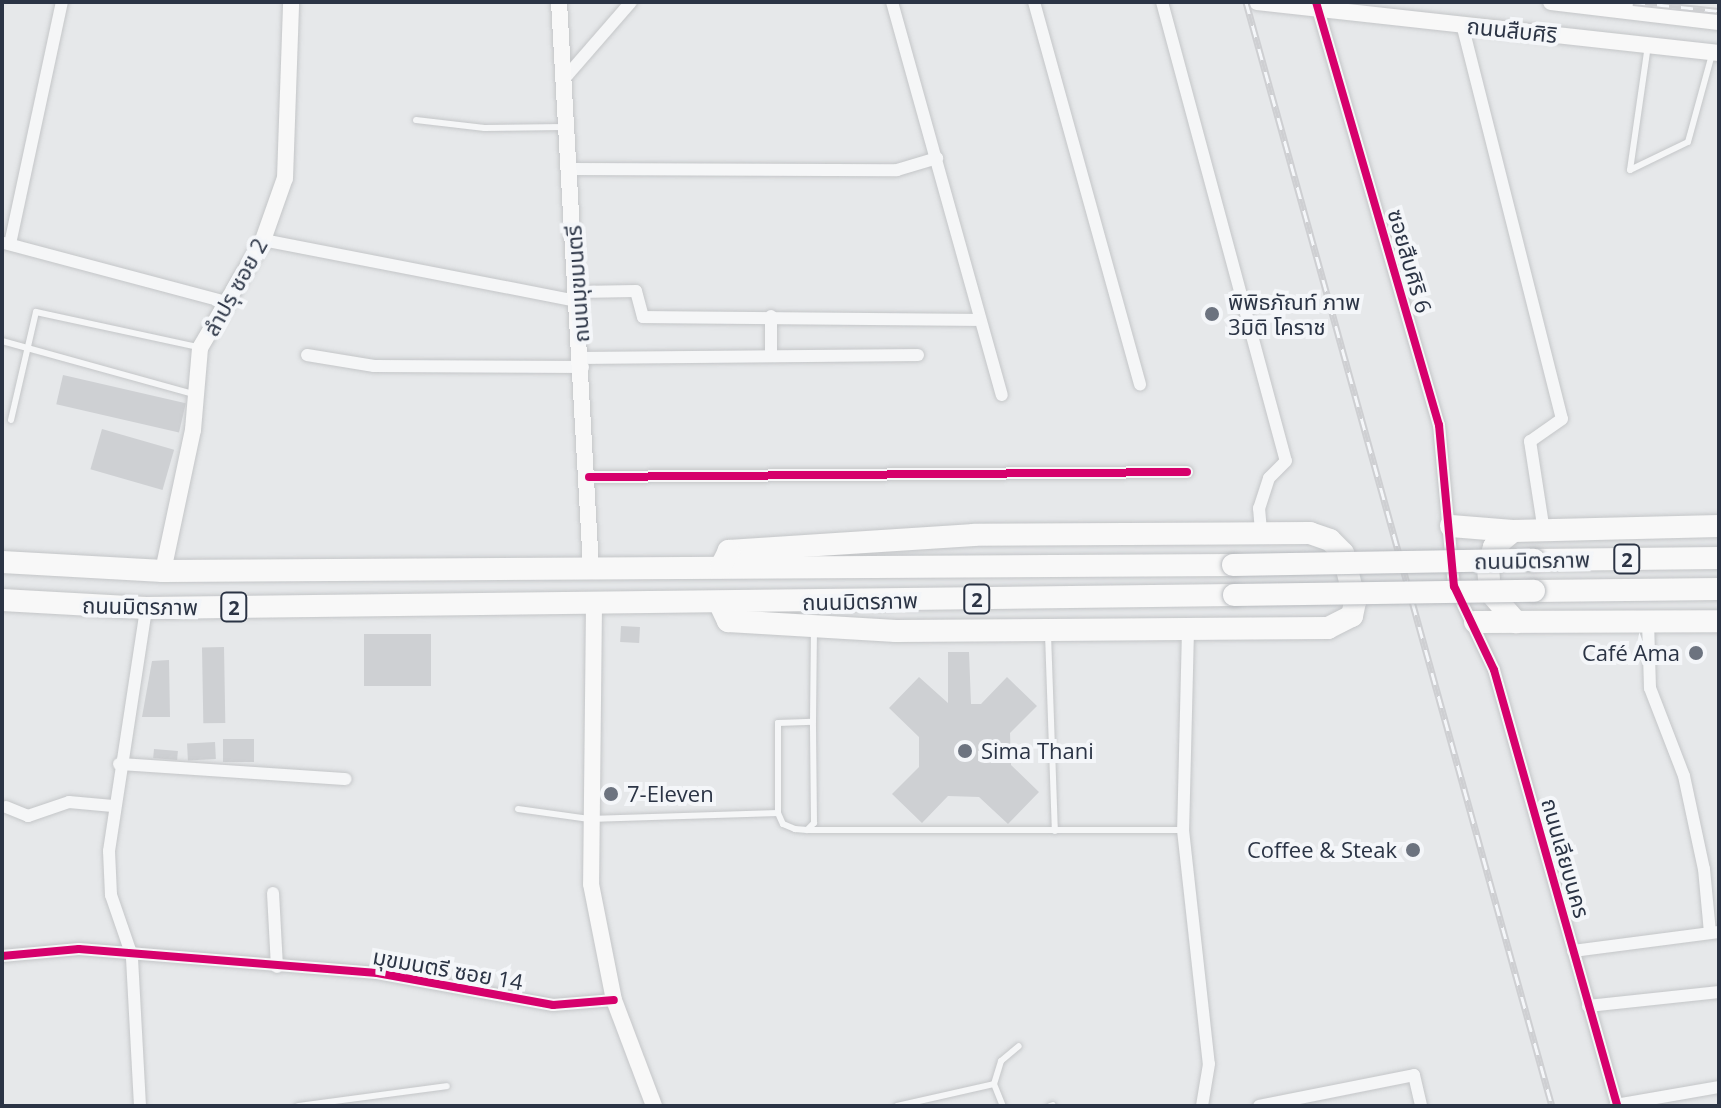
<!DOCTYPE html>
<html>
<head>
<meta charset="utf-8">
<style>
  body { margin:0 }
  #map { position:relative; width:1721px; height:1108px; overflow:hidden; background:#e6e8ea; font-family:"Open Sans","Noto Sans Thai",sans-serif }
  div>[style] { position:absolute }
  .building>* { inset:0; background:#ced0d3; transform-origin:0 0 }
  .roads { filter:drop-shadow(0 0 2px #c4c6c8) drop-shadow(0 0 2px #c4c6c8) }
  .lane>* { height:6px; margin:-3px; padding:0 3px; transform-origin:3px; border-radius:3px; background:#f5f6f7 }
  .street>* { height:12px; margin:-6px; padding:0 6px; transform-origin:6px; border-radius:6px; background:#f5f6f7 }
  .secondary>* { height:16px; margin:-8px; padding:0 8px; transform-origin:8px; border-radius:8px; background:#f8f8f8 }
  .highway>* { height:22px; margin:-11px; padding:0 11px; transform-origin:11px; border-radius:11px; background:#f8f8f8 }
  .rail>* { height:7px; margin-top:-3.5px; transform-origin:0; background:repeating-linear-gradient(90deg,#f4f6f9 0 12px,#cecfd2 0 24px); box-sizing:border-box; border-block:2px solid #cecfd2 }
  .bridges { filter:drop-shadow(0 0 2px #b8bbbf) drop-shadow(0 0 2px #b8bbbf) }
  .highway-bridge>* { height:22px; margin:-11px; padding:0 11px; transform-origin:11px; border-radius:11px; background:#f8f8f8 }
  .cycleway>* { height:8px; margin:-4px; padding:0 4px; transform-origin:4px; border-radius:4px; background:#d6006c }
  .dots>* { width:22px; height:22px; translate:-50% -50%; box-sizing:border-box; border:4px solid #f4f6f9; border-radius:50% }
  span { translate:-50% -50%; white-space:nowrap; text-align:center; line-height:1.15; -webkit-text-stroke:8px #f4f6f9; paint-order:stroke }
  .shield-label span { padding:2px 6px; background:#f4f6f9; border:2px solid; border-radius:6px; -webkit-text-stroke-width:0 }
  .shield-label { font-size:20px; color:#2b3445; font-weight:700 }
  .street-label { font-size:22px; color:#2b3445 }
  .poi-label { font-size:22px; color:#2b3445 }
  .left { translate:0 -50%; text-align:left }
  .right { translate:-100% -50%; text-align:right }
  .frame { position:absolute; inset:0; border:4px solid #2b3445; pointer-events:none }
</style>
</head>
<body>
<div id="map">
  <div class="building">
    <i style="left:63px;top:375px;width:126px;height:30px;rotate:13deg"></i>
    <i style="left:102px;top:429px;width:75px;height:42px;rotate:16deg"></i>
    <i style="left:621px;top:626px;width:19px;height:16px;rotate:3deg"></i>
    <i style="left:431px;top:634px;width:52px;height:67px;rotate:90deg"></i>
    <i style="left:224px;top:647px;width:76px;height:22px;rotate:89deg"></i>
    <i style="clip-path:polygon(948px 652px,969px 652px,971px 704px,981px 704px,1007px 677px,1037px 706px,1010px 733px,1011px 765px,1039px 792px,1008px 824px,979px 797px,948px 796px,922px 823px,892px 794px,919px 767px,919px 737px,889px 708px,919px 677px,948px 703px)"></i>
    <i style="clip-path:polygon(169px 660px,170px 717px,142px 717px,152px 661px)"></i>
    <i style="left:223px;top:739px;width:31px;height:23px"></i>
    <i style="left:215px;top:742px;width:17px;height:28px;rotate:87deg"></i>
    <i style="left:154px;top:749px;width:24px;height:9px;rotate:5deg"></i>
  </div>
  <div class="roads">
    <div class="lane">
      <i style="left:416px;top:120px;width:69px;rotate:6.6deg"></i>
      <i style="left:485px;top:128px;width:79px;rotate:-0.7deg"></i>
      <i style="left:1630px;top:170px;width:64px;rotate:-25.8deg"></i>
      <i style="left:1688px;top:142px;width:91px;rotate:-74.7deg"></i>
      <i style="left:1630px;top:170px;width:126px;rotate:-81.8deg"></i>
      <i style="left:2px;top:341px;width:198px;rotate:15.5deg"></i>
      <i style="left:11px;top:420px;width:111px;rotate:-77deg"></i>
      <i style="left:36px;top:312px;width:166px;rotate:12.2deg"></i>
      <i style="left:1048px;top:634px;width:197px;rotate:88deg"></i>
      <i style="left:518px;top:809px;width:72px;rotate:8deg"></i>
      <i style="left:589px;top:819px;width:189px;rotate:-1.8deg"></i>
      <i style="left:778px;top:813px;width:90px;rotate:-90deg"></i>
      <i style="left:778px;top:723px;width:35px;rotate:-2deg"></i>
      <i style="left:813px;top:722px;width:92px;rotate:-89.4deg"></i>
      <i style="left:778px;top:813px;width:12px;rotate:66deg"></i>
      <i style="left:783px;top:824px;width:13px;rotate:23deg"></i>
      <i style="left:795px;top:829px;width:12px;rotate:5deg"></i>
      <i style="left:807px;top:830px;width:10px;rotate:-45deg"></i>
      <i style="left:814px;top:823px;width:101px;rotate:-90.6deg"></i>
      <i style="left:807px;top:830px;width:376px"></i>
      <i style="left:994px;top:1084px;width:24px;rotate:68deg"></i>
      <i style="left:298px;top:1106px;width:150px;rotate:-7.6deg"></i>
      <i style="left:897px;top:1106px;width:99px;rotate:-12.8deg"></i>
      <i style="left:994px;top:1084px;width:24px;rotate:-73deg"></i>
      <i style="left:1001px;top:1061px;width:23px;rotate:-40deg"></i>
      <i style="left:1050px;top:1106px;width:3px;rotate:-18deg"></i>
    </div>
    <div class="street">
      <i style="left:892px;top:2px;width:408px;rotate:74.4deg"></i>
      <i style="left:1034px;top:2px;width:397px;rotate:74.5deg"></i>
      <i style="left:1162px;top:2px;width:475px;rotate:74.9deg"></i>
      <i style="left:1286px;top:461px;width:24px;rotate:135deg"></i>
      <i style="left:1269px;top:478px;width:32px;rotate:108deg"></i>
      <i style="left:1259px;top:508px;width:25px;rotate:85deg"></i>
      <i style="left:1318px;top:9px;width:433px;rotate:73.8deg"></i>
      <i style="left:1439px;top:425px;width:162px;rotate:84.7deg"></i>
      <i style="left:1454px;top:586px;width:93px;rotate:64.5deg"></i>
      <i style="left:1494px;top:670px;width:453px;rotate:74.2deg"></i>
      <i style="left:1462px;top:24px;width:407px;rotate:75.8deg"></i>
      <i style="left:1562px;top:419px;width:39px;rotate:145deg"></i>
      <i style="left:1530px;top:441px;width:91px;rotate:81.2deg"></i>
      <i style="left:564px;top:79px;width:102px;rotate:-49deg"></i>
      <i style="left:570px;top:169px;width:327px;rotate:0.2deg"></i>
      <i style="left:897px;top:170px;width:42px;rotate:-16.7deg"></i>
      <i style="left:263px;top:240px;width:320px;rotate:11deg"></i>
      <i style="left:4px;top:243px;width:233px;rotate:14.9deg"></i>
      <i style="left:10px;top:244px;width:248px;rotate:-77.9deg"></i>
      <i style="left:577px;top:292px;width:59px;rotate:-1deg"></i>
      <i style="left:636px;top:291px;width:27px;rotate:75deg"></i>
      <i style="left:643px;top:317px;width:337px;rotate:0.5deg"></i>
      <i style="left:307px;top:355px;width:68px;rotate:9.3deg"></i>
      <i style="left:374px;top:366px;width:209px;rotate:0.3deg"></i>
      <i style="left:771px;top:356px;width:40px;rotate:-90deg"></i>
      <i style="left:582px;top:358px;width:336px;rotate:-0.5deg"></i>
      <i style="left:589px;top:477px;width:598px;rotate:-0.48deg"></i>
      <i style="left:1648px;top:621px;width:67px;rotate:88.3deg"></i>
      <i style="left:1650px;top:688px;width:94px;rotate:68.9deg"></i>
      <i style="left:1684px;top:776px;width:95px;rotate:77.9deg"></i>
      <i style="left:1704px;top:869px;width:64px;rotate:84.6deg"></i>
      <i style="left:1188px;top:630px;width:200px;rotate:91.4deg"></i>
      <i style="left:1183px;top:830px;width:235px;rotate:83.7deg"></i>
      <i style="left:1209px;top:1064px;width:43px;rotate:99.5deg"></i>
      <i style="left:119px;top:764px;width:227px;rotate:3.8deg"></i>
      <i style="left:6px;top:807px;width:24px;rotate:22deg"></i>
      <i style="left:28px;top:816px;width:43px;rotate:-18.9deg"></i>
      <i style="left:69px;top:802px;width:44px;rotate:5.2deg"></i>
      <i style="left:273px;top:893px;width:74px;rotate:86.9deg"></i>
      <i style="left:1573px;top:951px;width:147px;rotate:-7.4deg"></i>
      <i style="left:2px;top:956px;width:77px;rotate:-5.2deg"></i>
      <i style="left:79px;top:949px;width:299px;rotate:4.6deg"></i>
      <i style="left:377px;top:973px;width:179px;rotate:10.3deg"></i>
      <i style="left:553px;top:1005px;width:61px;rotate:-4.7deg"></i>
      <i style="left:1588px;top:1006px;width:132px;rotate:-6.1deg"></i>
      <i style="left:1616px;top:1105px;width:105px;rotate:-9.9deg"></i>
      <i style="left:140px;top:1106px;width:150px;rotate:-93.1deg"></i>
      <i style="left:132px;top:956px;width:65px;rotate:-109deg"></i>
      <i style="left:111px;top:895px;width:44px;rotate:-92.6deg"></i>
      <i style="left:109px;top:851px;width:246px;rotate:-81.3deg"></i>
      <i style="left:1259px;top:1106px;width:158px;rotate:-11.3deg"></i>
      <i style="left:1414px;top:1075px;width:32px;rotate:77deg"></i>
    </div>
    <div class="secondary">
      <i style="left:559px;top:2px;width:566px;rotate:86.76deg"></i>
      <i style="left:1257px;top:2px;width:465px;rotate:6.3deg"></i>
      <i style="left:1551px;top:2px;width:169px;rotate:6.8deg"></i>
      <i style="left:163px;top:571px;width:144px;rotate:-78deg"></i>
      <i style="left:193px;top:430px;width:82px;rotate:-85.1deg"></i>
      <i style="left:200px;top:348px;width:125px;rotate:-59.7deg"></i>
      <i style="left:263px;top:240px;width:66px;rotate:-70.5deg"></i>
      <i style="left:285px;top:178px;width:176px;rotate:-88deg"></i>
      <i style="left:594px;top:605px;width:279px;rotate:90.6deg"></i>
      <i style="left:591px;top:884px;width:118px;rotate:78.8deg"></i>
      <i style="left:614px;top:1000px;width:113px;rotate:69.3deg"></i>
    </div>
    <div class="highway">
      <i style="left:1451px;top:526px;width:62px;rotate:4.6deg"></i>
      <i style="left:1513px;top:531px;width:206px;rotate:-1.4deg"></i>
      <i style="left:1513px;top:531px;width:25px;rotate:140deg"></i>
      <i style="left:1494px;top:547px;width:22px;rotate:106deg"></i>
      <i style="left:1488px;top:568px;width:24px;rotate:85deg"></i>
      <i style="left:1490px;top:592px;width:40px;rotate:49deg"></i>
      <i style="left:1534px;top:560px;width:185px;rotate:-0.6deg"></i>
      <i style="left:2px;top:562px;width:161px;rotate:3.2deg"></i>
      <i style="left:163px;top:571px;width:1070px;rotate:-0.32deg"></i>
      <i style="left:1534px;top:591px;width:185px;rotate:-0.6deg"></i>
      <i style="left:2px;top:600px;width:144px;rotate:3.2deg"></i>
      <i style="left:146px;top:608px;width:1088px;rotate:-0.68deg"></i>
      <i style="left:720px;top:604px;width:19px;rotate:65deg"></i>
      <i style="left:728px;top:621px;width:168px;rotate:3.4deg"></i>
      <i style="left:896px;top:631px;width:152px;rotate:-0.4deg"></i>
      <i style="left:1048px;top:630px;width:280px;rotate:-0.4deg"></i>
      <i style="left:1328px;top:628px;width:27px;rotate:-27deg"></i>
      <i style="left:1352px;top:616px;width:14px;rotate:-78deg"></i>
      <i style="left:1355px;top:602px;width:50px;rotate:-103.8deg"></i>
      <i style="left:1343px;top:553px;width:18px;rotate:-135deg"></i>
      <i style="left:1330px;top:540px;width:21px;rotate:-161deg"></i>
      <i style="left:1310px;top:533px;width:336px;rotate:179.7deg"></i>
      <i style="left:974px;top:535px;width:246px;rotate:176.3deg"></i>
      <i style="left:729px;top:551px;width:18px;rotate:117deg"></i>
      <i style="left:1475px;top:622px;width:244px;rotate:-0.2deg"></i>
    </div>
  </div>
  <div class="rail">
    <i style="left:1246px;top:2px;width:1146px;rotate:74.51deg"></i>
    <i style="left:1633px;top:2px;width:86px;rotate:6deg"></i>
  </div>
  <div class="bridges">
    <div class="highway-bridge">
      <i style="left:1233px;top:565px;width:301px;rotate:-1deg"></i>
      <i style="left:1234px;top:595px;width:300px;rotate:-0.8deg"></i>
    </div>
  </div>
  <div class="cycleway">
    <i style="left:1316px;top:2px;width:441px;rotate:73.8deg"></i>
    <i style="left:1439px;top:425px;width:162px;rotate:84.7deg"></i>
    <i style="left:1454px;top:586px;width:93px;rotate:64.5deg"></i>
    <i style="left:1494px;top:670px;width:453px;rotate:74.2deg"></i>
    <i style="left:589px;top:477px;width:598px;rotate:-0.48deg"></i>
    <i style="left:2px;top:956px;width:77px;rotate:-5.2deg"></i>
    <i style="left:79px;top:949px;width:299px;rotate:4.6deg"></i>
    <i style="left:377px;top:973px;width:179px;rotate:10.3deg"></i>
    <i style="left:553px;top:1005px;width:61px;rotate:-4.7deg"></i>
  </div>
  <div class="dots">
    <i style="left:1212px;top:314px;background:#6c737f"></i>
    <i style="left:1696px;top:653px;background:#6c737f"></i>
    <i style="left:965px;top:751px;background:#6c737f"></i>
    <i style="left:611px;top:794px;background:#6c737f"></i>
    <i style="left:1413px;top:850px;background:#6c737f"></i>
  </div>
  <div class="shield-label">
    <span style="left:1627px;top:559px">2</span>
    <span style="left:977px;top:599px">2</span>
    <span style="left:234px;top:607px">2</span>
  </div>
  <div class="street-label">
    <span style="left:1512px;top:30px;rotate:6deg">ถนนสืบศิริ</span>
    <span style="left:1410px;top:261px;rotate:74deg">ซอยสืบศิริ 6</span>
    <span style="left:577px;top:284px;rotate:-94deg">ถนนมุขมนตรี</span>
    <span style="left:235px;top:287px;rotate:-61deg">ลำปรุ ซอย 2</span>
    <span style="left:1532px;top:560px;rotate:-1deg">ถนนมิตรภาพ</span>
    <span style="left:860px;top:601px;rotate:-1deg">ถนนมิตรภาพ</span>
    <span style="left:140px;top:606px;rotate:1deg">ถนนมิตรภาพ</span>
    <span style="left:1566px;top:858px;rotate:74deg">ถนนเลียบนคร</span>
    <span style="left:448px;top:969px;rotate:10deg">มุขมนตรี ซอย 14</span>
  </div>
  <div class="poi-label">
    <span class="left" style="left:1228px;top:314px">พิพิธภัณท์ ภาพ<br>3มิติ โคราช</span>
    <span class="right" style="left:1680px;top:653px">Café Ama</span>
    <span class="left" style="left:981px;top:751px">Sima Thani</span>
    <span class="left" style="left:627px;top:794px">7-Eleven</span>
    <span class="right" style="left:1397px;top:850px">Coffee &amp; Steak</span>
  </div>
  <div class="frame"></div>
</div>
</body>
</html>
